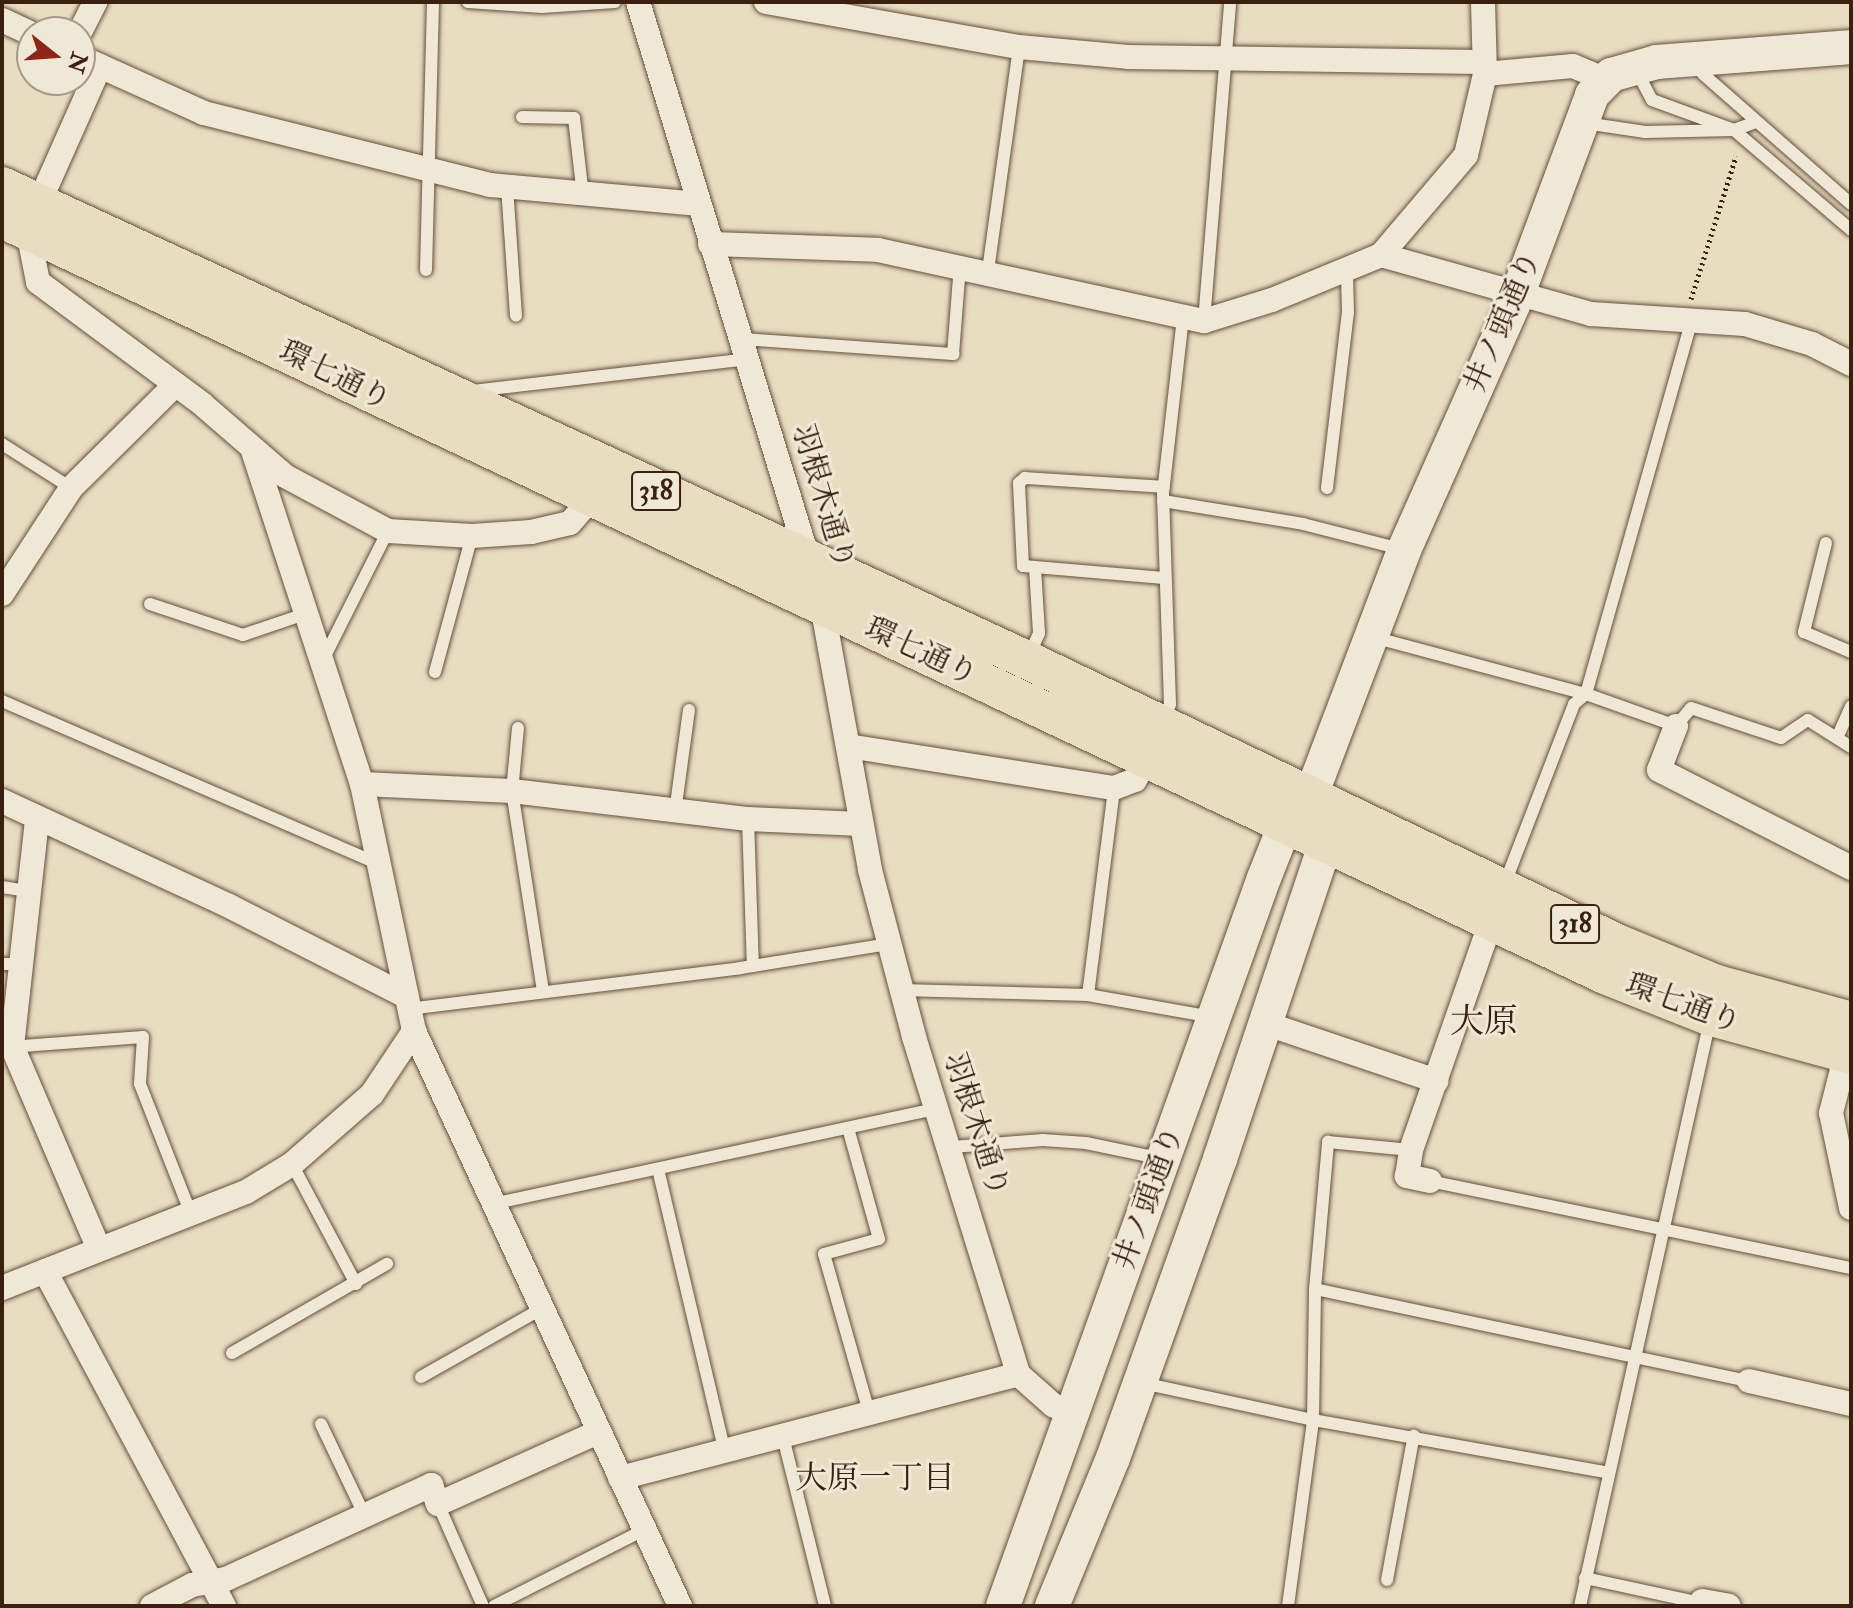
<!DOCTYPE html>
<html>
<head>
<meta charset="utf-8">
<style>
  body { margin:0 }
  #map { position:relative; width:1853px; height:1608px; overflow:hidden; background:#e8dcc1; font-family:"IM FELL Double Pica","Noto Serif JP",serif }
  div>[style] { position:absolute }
  .path>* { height:5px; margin-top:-2.5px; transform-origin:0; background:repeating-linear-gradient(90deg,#3b200f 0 2px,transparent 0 6px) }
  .roads { filter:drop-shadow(0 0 2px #664f3c) drop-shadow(0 0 2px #664f3c) }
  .service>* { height:12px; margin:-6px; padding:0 6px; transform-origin:6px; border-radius:6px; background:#f0e8d7 }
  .minor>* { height:24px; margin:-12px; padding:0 12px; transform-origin:12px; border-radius:12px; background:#f0e8d7 }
  .secondary>* { height:34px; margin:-17px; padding:0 17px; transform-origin:17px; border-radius:17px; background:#f0e8d7 }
  .primary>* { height:38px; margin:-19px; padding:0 19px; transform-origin:19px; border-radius:19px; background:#e8dcc1 }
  span { translate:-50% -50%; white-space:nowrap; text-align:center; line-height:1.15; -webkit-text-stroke:6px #f0e8d7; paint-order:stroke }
  .shield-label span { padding:2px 6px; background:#f0e8d7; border:2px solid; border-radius:6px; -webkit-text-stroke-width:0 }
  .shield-label { font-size:28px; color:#3b200f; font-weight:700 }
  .street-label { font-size:30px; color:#3b200f }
  .neighbourhood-label { font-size:32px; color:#3b200f }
  .quarter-label { font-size:34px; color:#3b200f }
  .frame { position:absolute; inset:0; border:4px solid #3b200f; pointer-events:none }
  .north { position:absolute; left:16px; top:16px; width:80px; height:80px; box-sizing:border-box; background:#f0e8d7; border:2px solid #a89887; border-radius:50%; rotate:107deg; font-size:22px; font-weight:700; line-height:32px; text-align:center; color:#3b200f }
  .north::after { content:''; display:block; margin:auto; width:28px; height:36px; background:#8f2418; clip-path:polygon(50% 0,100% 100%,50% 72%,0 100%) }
</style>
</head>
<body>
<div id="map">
  <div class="path">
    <i style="left:1691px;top:299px;width:150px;rotate:-72.5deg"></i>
  </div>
  <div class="roads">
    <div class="service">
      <i style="left:468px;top:2px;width:74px;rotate:3.9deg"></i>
      <i style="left:542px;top:7px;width:73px;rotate:-3.9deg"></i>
      <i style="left:1636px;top:70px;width:34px;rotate:62deg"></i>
      <i style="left:1652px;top:100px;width:87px;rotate:20.1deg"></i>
      <i style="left:1734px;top:130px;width:154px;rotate:40.5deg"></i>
      <i style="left:1703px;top:74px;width:197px;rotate:41.3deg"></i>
      <i style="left:522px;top:117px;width:52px;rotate:1.1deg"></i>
      <i style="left:574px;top:118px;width:79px;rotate:83.4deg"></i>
      <i style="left:1585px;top:123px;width:61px;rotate:8.5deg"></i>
      <i style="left:1645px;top:132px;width:89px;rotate:-1.3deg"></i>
      <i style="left:1734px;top:130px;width:23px;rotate:-20deg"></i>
      <i style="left:507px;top:187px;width:129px;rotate:86deg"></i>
      <i style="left:426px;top:270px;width:268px;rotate:-88.5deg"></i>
      <i style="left:988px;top:271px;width:226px;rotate:-82.1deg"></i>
      <i style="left:1204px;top:321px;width:320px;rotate:-85.3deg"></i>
      <i style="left:742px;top:339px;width:212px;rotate:4.1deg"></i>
      <i style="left:953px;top:354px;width:88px;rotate:-85.5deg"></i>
      <i style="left:472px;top:391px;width:277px;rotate:-6.6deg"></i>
      <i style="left:2px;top:444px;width:82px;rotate:32.5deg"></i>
      <i style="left:1327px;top:488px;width:176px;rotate:-83.2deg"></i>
      <i style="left:1348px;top:313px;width:42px;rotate:-91.4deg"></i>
      <i style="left:1163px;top:501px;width:142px;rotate:9.3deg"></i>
      <i style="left:1303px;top:524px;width:101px;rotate:14.3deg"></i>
      <i style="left:1826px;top:543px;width:92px;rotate:103.9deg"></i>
      <i style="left:1804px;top:632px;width:51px;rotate:23.1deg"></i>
      <i style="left:1035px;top:567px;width:129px;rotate:4.9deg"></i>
      <i style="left:150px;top:604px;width:98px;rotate:18.4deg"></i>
      <i style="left:243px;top:635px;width:65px;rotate:-18.7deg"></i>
      <i style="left:1373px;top:637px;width:220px;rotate:15deg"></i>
      <i style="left:1586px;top:694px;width:96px;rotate:19.6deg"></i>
      <i style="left:1676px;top:726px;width:23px;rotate:-50deg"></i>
      <i style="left:1691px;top:708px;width:95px;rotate:18.4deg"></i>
      <i style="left:1781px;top:738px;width:32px;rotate:-34deg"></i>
      <i style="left:1808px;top:720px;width:51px;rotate:32.1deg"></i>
      <i style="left:1028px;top:657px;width:26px;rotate:-65deg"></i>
      <i style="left:1039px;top:633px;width:66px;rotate:-93.5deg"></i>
      <i style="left:1035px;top:567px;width:12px;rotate:-175deg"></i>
      <i style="left:1023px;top:566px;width:83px;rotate:-92.8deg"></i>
      <i style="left:1019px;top:483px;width:8px;rotate:-40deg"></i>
      <i style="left:1025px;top:478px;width:139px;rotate:3.7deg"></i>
      <i style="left:323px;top:660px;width:144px;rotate:-63.3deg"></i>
      <i style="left:435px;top:672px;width:141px;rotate:-74.8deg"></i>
      <i style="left:2px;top:701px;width:408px;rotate:23.4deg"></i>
      <i style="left:1164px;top:720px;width:17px;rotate:-69deg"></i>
      <i style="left:1170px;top:704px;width:211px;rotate:-91.9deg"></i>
      <i style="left:1163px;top:493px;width:177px;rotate:-83.5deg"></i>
      <i style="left:518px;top:728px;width:63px;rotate:95.4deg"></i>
      <i style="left:512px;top:791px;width:202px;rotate:81.2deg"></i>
      <i style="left:1837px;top:738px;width:35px;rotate:-66deg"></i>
      <i style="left:675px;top:812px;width:103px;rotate:-82.2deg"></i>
      <i style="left:748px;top:819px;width:147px;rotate:88.1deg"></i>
      <i style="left:1505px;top:883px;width:192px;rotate:-68.9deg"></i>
      <i style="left:1574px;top:704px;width:16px;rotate:-40deg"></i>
      <i style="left:1586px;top:694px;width:390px;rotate:-74.2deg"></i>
      <i style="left:2px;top:887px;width:25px;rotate:9deg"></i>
      <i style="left:2px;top:964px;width:17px"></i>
      <i style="left:901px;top:990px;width:187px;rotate:1.5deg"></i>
      <i style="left:1088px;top:995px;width:127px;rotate:10deg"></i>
      <i style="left:1088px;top:995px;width:209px;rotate:-82.8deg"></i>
      <i style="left:408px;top:1009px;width:335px;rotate:-7deg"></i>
      <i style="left:740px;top:968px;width:150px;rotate:-9.2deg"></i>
      <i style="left:9px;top:1047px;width:134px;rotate:-4.3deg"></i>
      <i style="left:143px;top:1037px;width:47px;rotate:93.7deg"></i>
      <i style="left:140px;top:1084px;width:140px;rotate:68.6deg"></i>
      <i style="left:848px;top:1128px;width:115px;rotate:74.4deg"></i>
      <i style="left:879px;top:1239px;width:57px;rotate:164.7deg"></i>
      <i style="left:824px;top:1254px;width:167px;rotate:74.1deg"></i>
      <i style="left:952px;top:1147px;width:91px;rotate:-4.4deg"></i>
      <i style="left:1043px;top:1140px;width:43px;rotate:4deg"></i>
      <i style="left:1086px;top:1143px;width:79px;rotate:11.7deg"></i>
      <i style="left:292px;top:1164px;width:136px;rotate:61.9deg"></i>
      <i style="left:658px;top:1169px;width:291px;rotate:76.7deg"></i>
      <i style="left:1430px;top:1181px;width:430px;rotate:11.7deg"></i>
      <i style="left:492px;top:1204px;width:457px;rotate:-12.1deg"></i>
      <i style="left:1315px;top:1289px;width:444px;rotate:12deg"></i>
      <i style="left:232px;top:1353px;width:179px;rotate:-29.9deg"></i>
      <i style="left:421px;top:1377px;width:138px;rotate:-29.5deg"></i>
      <i style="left:1142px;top:1383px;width:175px;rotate:12.2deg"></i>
      <i style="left:1313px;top:1420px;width:298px;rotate:10.1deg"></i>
      <i style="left:321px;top:1424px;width:100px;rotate:64.5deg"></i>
      <i style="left:783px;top:1437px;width:174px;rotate:76deg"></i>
      <i style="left:438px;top:1504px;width:111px;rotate:66.2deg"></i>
      <i style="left:1585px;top:1578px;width:119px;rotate:12.2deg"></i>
      <i style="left:1387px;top:1580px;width:147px;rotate:-79.5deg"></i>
      <i style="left:494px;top:1606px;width:168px;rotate:-26.9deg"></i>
      <i style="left:1288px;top:1606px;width:188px;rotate:-82.3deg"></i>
      <i style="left:1313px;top:1420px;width:131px;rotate:-89.1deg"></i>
      <i style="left:1315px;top:1289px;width:148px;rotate:-84.9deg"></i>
      <i style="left:1328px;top:1142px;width:83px;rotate:5.5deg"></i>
      <i style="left:1580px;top:1606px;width:600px;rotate:-77.49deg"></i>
    </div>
    <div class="minor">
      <i style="left:638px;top:2px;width:630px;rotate:73.03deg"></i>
      <i style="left:822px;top:605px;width:269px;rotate:79.7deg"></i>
      <i style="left:870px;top:870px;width:173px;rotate:75.2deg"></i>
      <i style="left:914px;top:1037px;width:353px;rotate:72.8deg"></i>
      <i style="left:1018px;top:1374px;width:47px;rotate:41.5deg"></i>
      <i style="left:1053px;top:1405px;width:19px;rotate:25deg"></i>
      <i style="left:766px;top:2px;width:257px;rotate:10.1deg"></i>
      <i style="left:1019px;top:47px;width:109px;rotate:5.2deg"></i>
      <i style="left:1128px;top:57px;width:353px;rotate:0.8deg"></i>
      <i style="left:2px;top:20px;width:33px;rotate:25deg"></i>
      <i style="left:80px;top:32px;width:34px;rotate:-63deg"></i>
      <i style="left:80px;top:57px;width:136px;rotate:24.3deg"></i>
      <i style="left:204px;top:113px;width:295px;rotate:14.1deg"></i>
      <i style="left:490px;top:185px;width:209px;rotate:5.2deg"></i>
      <i style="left:1485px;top:74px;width:88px;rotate:-5.2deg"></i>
      <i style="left:1573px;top:66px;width:34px;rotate:23deg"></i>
      <i style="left:39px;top:203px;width:150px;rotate:-66deg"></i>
      <i style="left:28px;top:231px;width:52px;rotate:78.9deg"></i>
      <i style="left:38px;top:282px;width:204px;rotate:36.6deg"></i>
      <i style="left:202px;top:404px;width:110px;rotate:40.9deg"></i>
      <i style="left:285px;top:476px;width:117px;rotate:28.1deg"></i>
      <i style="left:388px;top:531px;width:84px;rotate:3.4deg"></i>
      <i style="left:472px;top:536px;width:59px;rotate:-3.9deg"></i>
      <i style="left:531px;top:532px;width:40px;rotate:-13deg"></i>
      <i style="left:570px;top:523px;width:32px;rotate:-49deg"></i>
      <i style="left:710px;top:244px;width:168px;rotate:2deg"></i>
      <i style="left:878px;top:250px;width:334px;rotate:12.3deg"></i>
      <i style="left:1204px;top:321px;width:71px;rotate:-17.2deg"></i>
      <i style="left:1272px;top:300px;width:118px;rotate:-22.4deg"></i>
      <i style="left:1381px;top:255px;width:131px;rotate:-49.6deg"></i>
      <i style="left:1466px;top:155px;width:83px;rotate:-76.8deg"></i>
      <i style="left:1485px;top:74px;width:72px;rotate:-91.6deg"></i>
      <i style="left:1381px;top:255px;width:218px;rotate:15.7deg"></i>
      <i style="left:1591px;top:314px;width:154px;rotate:3.7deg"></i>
      <i style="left:1745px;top:324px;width:70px;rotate:16.6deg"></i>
      <i style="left:1812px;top:344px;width:44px;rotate:27.1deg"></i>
      <i style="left:253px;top:451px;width:350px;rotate:71.9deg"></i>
      <i style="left:362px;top:784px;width:252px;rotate:78.1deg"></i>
      <i style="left:414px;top:1031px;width:634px;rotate:65.17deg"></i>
      <i style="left:2px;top:594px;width:126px;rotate:-56.9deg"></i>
      <i style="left:71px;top:488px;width:145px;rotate:-44.7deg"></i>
      <i style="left:1676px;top:726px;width:47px;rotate:111.1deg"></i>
      <i style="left:1659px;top:770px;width:216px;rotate:27deg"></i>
      <i style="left:848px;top:746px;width:269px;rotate:9deg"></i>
      <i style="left:1114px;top:788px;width:22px;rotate:-21deg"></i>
      <i style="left:1135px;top:780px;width:24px;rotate:-62deg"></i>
      <i style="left:362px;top:784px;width:150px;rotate:2.7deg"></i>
      <i style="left:512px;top:791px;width:238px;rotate:6.8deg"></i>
      <i style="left:748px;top:819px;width:113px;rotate:2.5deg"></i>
      <i style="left:2px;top:801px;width:250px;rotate:24.8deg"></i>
      <i style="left:229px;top:906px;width:199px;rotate:27deg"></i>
      <i style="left:37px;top:820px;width:227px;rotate:96.3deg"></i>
      <i style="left:12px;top:1046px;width:221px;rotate:66.8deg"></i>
      <i style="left:1264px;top:1023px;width:182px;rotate:18.6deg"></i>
      <i style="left:1846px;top:1054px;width:61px;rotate:104.3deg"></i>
      <i style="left:1831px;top:1113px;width:97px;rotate:78.1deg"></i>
      <i style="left:1430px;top:1181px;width:24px;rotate:-168deg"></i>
      <i style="left:1407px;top:1176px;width:26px;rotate:-81deg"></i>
      <i style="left:1411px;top:1150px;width:243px;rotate:-70.7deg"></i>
      <i style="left:45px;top:1271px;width:380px;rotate:61.9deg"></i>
      <i style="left:2px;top:1288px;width:262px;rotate:-21.5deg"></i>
      <i style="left:246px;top:1192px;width:54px;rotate:-31.3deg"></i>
      <i style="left:292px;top:1164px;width:106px;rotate:-41.2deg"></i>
      <i style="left:372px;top:1094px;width:76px;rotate:-56.3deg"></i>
      <i style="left:1749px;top:1381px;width:105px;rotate:12.7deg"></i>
      <i style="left:620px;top:1478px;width:411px;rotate:-14.6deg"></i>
      <i style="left:1702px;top:1601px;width:27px;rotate:10deg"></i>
      <i style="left:152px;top:1606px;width:45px;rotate:-27.7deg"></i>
      <i style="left:192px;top:1585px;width:35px;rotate:-10deg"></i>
      <i style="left:226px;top:1579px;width:226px;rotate:-24.6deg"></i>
      <i style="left:431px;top:1485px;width:20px;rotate:70deg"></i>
      <i style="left:438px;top:1504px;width:175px;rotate:-24.2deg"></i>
    </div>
    <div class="secondary">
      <i style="left:1003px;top:1606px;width:773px;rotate:-70.28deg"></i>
      <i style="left:1264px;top:878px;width:57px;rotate:-68.4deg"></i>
      <i style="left:1285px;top:825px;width:37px;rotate:-47deg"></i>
      <i style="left:1310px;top:798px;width:265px;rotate:-69.2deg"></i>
      <i style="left:1404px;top:550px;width:278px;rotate:-66deg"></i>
      <i style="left:1517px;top:296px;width:215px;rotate:-69.5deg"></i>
      <i style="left:1592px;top:95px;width:28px;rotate:-46deg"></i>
      <i style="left:1611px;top:75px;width:48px;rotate:-15.8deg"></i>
      <i style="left:1657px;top:62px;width:195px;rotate:-4.4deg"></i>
      <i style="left:1052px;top:1606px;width:160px;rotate:-67.6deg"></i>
      <i style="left:1113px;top:1458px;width:318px;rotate:-70.3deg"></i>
      <i style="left:1220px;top:1159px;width:333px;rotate:-71.5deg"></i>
      <i style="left:1326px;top:843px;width:28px;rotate:-109deg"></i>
    </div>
    <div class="primary">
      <i style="left:2px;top:186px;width:1129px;rotate:24.82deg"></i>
      <i style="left:1027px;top:660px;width:654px;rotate:25.63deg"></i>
      <i style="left:1617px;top:943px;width:108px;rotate:22.3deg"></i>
      <i style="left:1717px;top:984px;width:139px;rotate:15.4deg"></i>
      <i style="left:2px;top:219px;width:1772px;rotate:25.25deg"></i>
      <i style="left:1605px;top:975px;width:114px;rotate:21.6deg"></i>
      <i style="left:1711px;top:1017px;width:145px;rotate:15.2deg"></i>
    </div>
  </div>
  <div class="shield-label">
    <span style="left:656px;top:491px">318</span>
    <span style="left:1575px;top:924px">318</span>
  </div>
  <div class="street-label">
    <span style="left:1503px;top:322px;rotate:-67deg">井ノ頭通り</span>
    <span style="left:335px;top:376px;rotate:26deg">環七通り</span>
    <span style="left:823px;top:497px;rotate:73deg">羽根木通り</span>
    <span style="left:921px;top:652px;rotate:25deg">環七通り</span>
    <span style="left:1683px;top:1004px;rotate:20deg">環七通り</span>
    <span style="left:976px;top:1125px;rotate:72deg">羽根木通り</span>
    <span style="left:1149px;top:1198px;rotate:-70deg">井ノ頭通り</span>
  </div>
  <div class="neighbourhood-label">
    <span style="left:875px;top:1478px">大原一丁目</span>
  </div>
  <div class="quarter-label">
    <span style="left:1484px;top:1022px">大原</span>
  </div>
  <div class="frame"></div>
  <div class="north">N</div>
</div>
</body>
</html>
